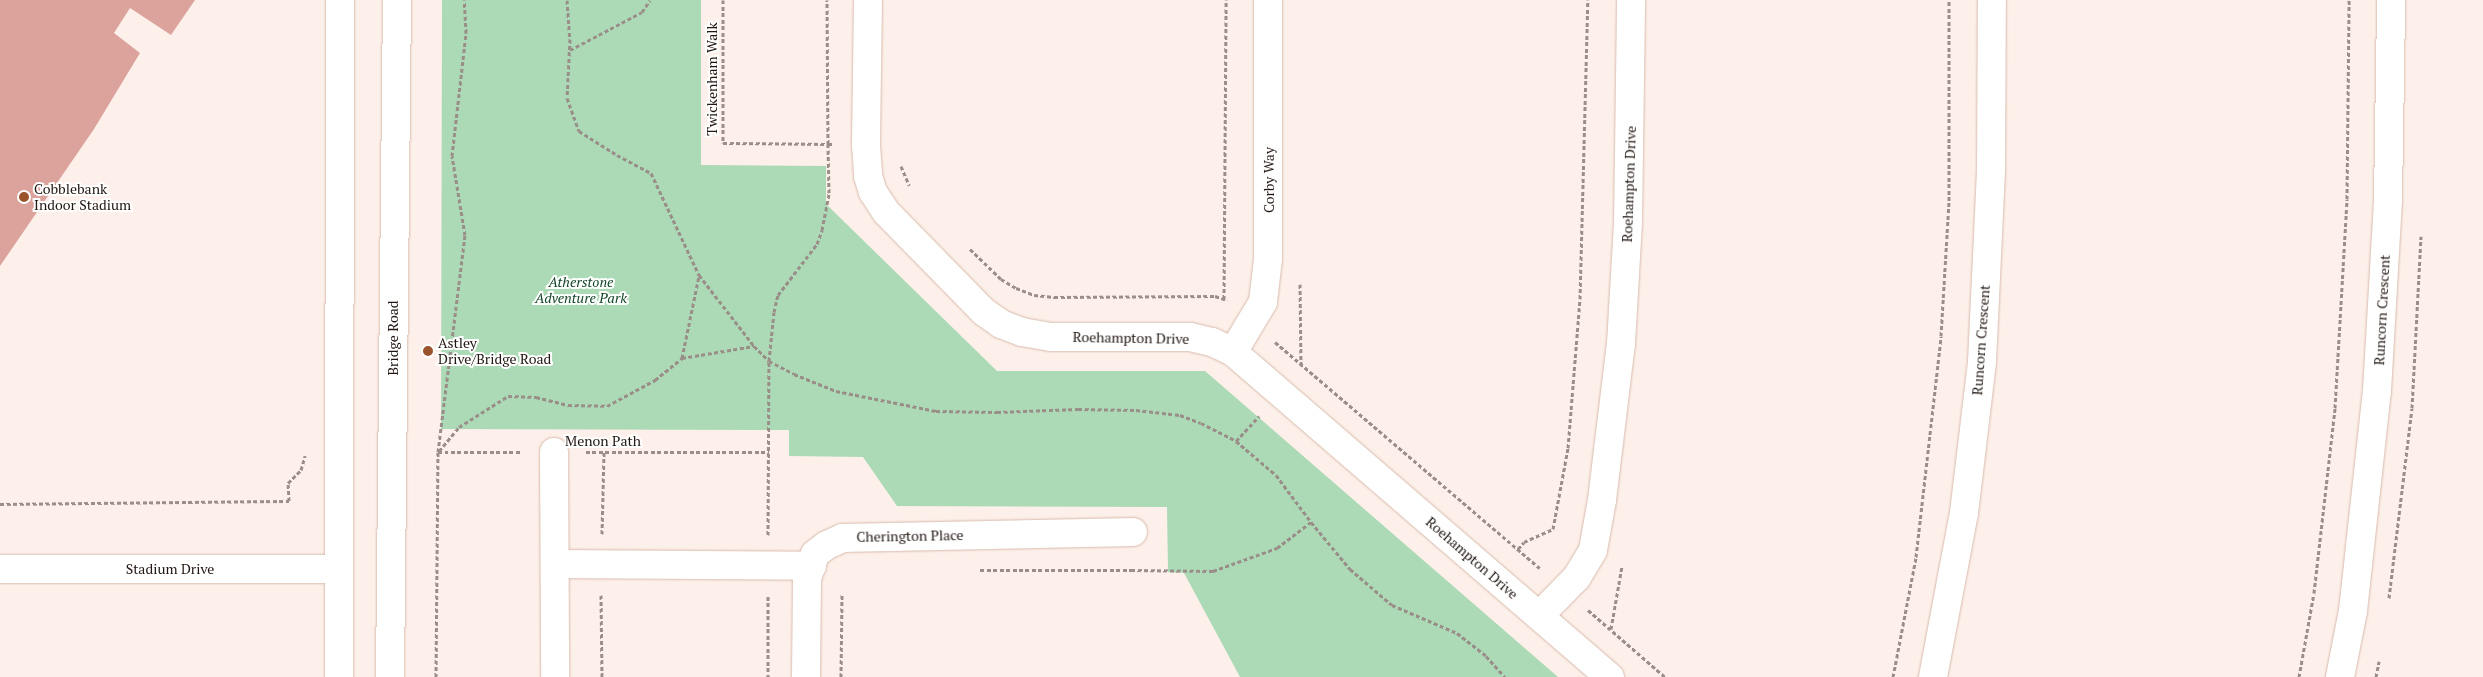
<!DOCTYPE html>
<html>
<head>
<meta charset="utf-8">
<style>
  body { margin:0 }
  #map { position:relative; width:2483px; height:677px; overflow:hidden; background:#fdf0ea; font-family:"PT Serif",serif }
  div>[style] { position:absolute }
  .green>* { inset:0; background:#acd9b6 }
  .building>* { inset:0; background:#dca39c }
  .path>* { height:3px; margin-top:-1.5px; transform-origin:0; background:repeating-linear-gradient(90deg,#9a8e89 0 4px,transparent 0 6.5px) }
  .roads { filter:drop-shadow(0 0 1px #d8bbac) drop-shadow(0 0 1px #d8bbac) }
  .minor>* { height:28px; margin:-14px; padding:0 14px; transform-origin:14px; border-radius:14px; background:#fff }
  .dots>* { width:14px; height:14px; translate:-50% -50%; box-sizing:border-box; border:2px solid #fff; border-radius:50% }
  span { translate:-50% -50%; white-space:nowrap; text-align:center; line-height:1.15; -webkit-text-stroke:4px #fff; paint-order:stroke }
  .street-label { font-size:14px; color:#211611 }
  .poi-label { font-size:14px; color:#211611 }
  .left { translate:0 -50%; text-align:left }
  .park-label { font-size:14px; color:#134625; font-style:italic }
</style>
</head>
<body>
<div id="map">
  <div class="green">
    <i style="clip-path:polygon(442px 0,701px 0,701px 165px,826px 166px,826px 204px,997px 371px,1205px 371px,1558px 677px,1240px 677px,1184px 573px,1168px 572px,1167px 507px,897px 506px,863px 457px,789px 456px,789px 430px,441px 429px)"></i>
  </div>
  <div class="building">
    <i style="clip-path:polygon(0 0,195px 0,171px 35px,130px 8px,114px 33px,140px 53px,94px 129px,0 266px)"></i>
  </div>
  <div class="path">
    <i style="left:567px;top:0;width:39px;rotate:86deg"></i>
    <i style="left:570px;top:39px;width:59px;rotate:92.9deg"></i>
    <i style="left:567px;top:98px;width:35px;rotate:70deg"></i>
    <i style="left:579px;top:131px;width:45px;rotate:32.3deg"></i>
    <i style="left:617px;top:155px;width:38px;rotate:28deg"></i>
    <i style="left:651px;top:173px;width:113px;rotate:64.8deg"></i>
    <i style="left:699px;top:275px;width:90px;rotate:52.2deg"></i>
    <i style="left:754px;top:346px;width:21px;rotate:45deg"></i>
    <i style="left:769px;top:361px;width:28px;rotate:27deg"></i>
    <i style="left:794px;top:374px;width:45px;rotate:22deg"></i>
    <i style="left:836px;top:391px;width:102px;rotate:11.3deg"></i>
    <i style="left:936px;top:411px;width:61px;rotate:0.9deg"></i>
    <i style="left:997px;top:412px;width:81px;rotate:-2.1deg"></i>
    <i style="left:1078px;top:409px;width:58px;rotate:1deg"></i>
    <i style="left:1136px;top:410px;width:44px;rotate:6.5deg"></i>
    <i style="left:1180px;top:415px;width:22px;rotate:21deg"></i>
    <i style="left:1201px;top:423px;width:39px;rotate:27deg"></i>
    <i style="left:1236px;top:441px;width:52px;rotate:40.4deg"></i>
    <i style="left:1276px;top:475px;width:59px;rotate:53.3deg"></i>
    <i style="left:1311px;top:522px;width:61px;rotate:50.3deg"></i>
    <i style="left:1350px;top:569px;width:55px;rotate:40.6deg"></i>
    <i style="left:1392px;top:605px;width:71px;rotate:23.3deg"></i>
    <i style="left:1457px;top:633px;width:37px;rotate:38deg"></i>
    <i style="left:1486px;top:656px;width:28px;rotate:48deg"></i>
    <i style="left:723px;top:0;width:143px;rotate:90deg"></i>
    <i style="left:723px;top:143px;width:105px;rotate:0.5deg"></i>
    <i style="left:828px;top:144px;width:144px;rotate:-90.4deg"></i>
    <i style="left:570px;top:50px;width:81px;rotate:-27.8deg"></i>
    <i style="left:642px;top:12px;width:14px;rotate:-56deg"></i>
    <i style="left:901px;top:166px;width:21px;rotate:67deg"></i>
    <i style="left:970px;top:249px;width:43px;rotate:44.1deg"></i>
    <i style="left:1001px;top:279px;width:17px;rotate:31deg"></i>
    <i style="left:1016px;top:288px;width:19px;rotate:21deg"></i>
    <i style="left:1034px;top:295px;width:20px;rotate:6deg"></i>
    <i style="left:1054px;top:297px;width:161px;rotate:-0.4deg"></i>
    <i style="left:1215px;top:296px;width:13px;rotate:18deg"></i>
    <i style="left:1300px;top:284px;width:81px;rotate:89.3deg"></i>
    <i style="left:1224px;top:299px;width:299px;rotate:-89.6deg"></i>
    <i style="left:1275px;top:342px;width:348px;rotate:40.5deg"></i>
    <i style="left:682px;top:358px;width:84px;rotate:-78.3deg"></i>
    <i style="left:1236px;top:441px;width:34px;rotate:-47deg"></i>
    <i style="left:439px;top:451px;width:31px;rotate:-50deg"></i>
    <i style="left:459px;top:427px;width:58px;rotate:-32.3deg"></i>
    <i style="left:508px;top:396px;width:28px;rotate:2deg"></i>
    <i style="left:536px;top:397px;width:33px;rotate:14deg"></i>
    <i style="left:568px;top:405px;width:39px;rotate:1deg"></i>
    <i style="left:607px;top:406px;width:55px;rotate:-28.4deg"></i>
    <i style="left:655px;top:380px;width:35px;rotate:-39deg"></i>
    <i style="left:682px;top:358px;width:73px;rotate:-9.5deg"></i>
    <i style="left:438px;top:452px;width:84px"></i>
    <i style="left:586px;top:452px;width:183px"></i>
    <i style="left:0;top:504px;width:289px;rotate:-0.6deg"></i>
    <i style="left:289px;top:501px;width:18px;rotate:-93deg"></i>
    <i style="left:288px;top:483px;width:18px;rotate:-45deg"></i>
    <i style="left:301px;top:470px;width:15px;rotate:-74deg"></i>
    <i style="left:602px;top:534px;width:82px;rotate:-88.6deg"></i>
    <i style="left:768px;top:535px;width:174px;rotate:-89.7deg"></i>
    <i style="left:769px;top:361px;width:49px;rotate:-84.2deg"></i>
    <i style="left:774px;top:312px;width:17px;rotate:-77deg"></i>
    <i style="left:778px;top:295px;width:64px;rotate:-52.6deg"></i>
    <i style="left:817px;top:244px;width:15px;rotate:-70deg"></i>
    <i style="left:822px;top:230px;width:38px;rotate:-79deg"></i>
    <i style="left:829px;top:193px;width:49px;rotate:-91.2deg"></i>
    <i style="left:828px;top:144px;width:7px"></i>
    <i style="left:1518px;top:549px;width:9px;rotate:-49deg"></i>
    <i style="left:1524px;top:542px;width:32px;rotate:-24deg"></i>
    <i style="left:1553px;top:529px;width:82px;rotate:-79.5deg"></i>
    <i style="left:1568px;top:448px;width:149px;rotate:-85.4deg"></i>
    <i style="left:1580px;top:299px;width:299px;rotate:-88.5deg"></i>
    <i style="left:980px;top:570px;width:151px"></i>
    <i style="left:1131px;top:570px;width:82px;rotate:0.7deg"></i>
    <i style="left:1213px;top:571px;width:68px;rotate:-19.8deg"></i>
    <i style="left:1277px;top:548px;width:43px;rotate:-37.4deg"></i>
    <i style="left:601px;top:595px;width:82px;rotate:89.3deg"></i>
    <i style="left:768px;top:596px;width:81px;rotate:90deg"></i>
    <i style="left:2389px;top:598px;width:191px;rotate:-83.1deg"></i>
    <i style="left:2412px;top:408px;width:172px;rotate:-87deg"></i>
    <i style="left:1588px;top:610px;width:102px;rotate:41deg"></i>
    <i style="left:1611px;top:629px;width:64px;rotate:-80.1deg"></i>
    <i style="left:436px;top:677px;width:225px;rotate:-89.5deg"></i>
    <i style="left:438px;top:452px;width:219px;rotate:-82.9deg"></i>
    <i style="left:465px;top:235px;width:80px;rotate:-99.3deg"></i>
    <i style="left:452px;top:156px;width:124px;rotate:-83.5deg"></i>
    <i style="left:466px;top:33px;width:33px;rotate:-93deg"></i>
    <i style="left:841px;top:677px;width:84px;rotate:-89.3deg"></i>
    <i style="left:1893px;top:677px;width:122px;rotate:-79.1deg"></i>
    <i style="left:1916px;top:557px;width:222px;rotate:-83.5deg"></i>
    <i style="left:1941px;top:336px;width:135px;rotate:-86.6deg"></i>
    <i style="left:1949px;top:201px;width:201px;rotate:-90deg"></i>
    <i style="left:2299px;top:677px;width:85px;rotate:-79.9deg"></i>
    <i style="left:2314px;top:593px;width:186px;rotate:-83.5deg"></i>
    <i style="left:2335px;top:408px;width:209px;rotate:-86.7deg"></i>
    <i style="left:2347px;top:199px;width:199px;rotate:-89.4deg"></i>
    <i style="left:2376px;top:677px;width:16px;rotate:-79deg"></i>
  </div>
  <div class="roads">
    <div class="minor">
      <i style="left:868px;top:0;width:145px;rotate:90.8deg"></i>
      <i style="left:866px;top:145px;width:31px;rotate:86deg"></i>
      <i style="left:868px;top:176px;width:17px;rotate:73deg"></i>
      <i style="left:873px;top:192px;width:24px;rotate:57deg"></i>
      <i style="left:886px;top:212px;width:140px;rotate:45.6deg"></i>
      <i style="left:984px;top:312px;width:21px;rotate:35deg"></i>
      <i style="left:1001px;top:324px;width:22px;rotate:21deg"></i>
      <i style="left:1022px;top:332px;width:29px;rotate:10deg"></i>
      <i style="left:1051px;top:337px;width:139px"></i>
      <i style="left:1190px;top:337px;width:23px;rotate:13deg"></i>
      <i style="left:1212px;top:342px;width:23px;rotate:25deg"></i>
      <i style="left:1233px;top:352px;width:498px;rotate:40.8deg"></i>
      <i style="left:1233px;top:352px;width:58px;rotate:-59deg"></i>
      <i style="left:1263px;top:302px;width:43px;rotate:-83.4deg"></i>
      <i style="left:1268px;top:259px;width:259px;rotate:-90deg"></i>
      <i style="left:554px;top:452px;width:225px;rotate:89.7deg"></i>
      <i style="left:555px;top:564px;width:257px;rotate:0.4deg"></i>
      <i style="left:0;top:569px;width:339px"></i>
      <i style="left:1539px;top:616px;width:54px;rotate:-45.7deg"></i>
      <i style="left:1577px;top:577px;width:31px;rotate:-59deg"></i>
      <i style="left:1593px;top:550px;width:51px;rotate:-79.8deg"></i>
      <i style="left:1602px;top:500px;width:157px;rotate:-83.1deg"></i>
      <i style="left:1621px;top:344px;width:122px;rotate:-86.7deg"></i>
      <i style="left:1628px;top:222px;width:222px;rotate:-89.2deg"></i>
      <i style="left:339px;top:677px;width:677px;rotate:-89.92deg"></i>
      <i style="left:390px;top:677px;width:677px;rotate:-89.41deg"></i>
      <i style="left:806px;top:677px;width:98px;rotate:-89.4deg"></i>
      <i style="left:807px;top:579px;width:26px;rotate:-72deg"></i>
      <i style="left:815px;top:554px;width:15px;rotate:-37deg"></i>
      <i style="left:827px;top:545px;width:17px;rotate:-24deg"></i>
      <i style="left:843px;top:538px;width:290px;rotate:-1.2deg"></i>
      <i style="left:1933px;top:677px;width:167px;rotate:-79.3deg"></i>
      <i style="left:1964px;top:513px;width:152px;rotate:-83.2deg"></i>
      <i style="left:1982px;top:362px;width:192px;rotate:-87.3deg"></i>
      <i style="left:1991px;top:170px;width:170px;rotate:-89.7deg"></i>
      <i style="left:2340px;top:677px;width:67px;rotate:-78.9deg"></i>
      <i style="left:2353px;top:611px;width:221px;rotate:-83.8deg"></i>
      <i style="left:2377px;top:391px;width:192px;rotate:-86.7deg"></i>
      <i style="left:2388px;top:199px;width:199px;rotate:-89.1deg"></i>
    </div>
  </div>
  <div class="dots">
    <i style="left:24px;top:197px;background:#9a532b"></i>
    <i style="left:428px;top:351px;background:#9a532b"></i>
  </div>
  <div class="street-label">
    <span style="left:712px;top:79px;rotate:-90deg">Twickenham Walk</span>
    <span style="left:1269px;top:180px;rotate:-90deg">Corby Way</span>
    <span style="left:1629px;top:184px;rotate:-88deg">Roehampton Drive</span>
    <span style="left:2382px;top:310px;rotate:-87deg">Runcorn Crescent</span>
    <span style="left:393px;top:338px;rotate:-90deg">Bridge Road</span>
    <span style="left:1131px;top:338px;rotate:1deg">Roehampton Drive</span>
    <span style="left:1981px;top:340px;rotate:-86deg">Runcorn Crescent</span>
    <span style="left:603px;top:441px">Menon Path</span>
    <span style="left:910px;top:536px;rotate:-1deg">Cherington Place</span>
    <span style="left:1472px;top:558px;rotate:41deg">Roehampton Drive</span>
    <span style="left:170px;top:569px">Stadium Drive</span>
  </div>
  <div class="poi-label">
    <span class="left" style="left:34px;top:197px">Cobblebank<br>Indoor Stadium</span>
    <span class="left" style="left:438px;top:351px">Astley<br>Drive/Bridge Road</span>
  </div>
  <div class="park-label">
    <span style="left:581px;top:290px">Atherstone<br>Adventure Park</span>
  </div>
</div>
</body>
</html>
